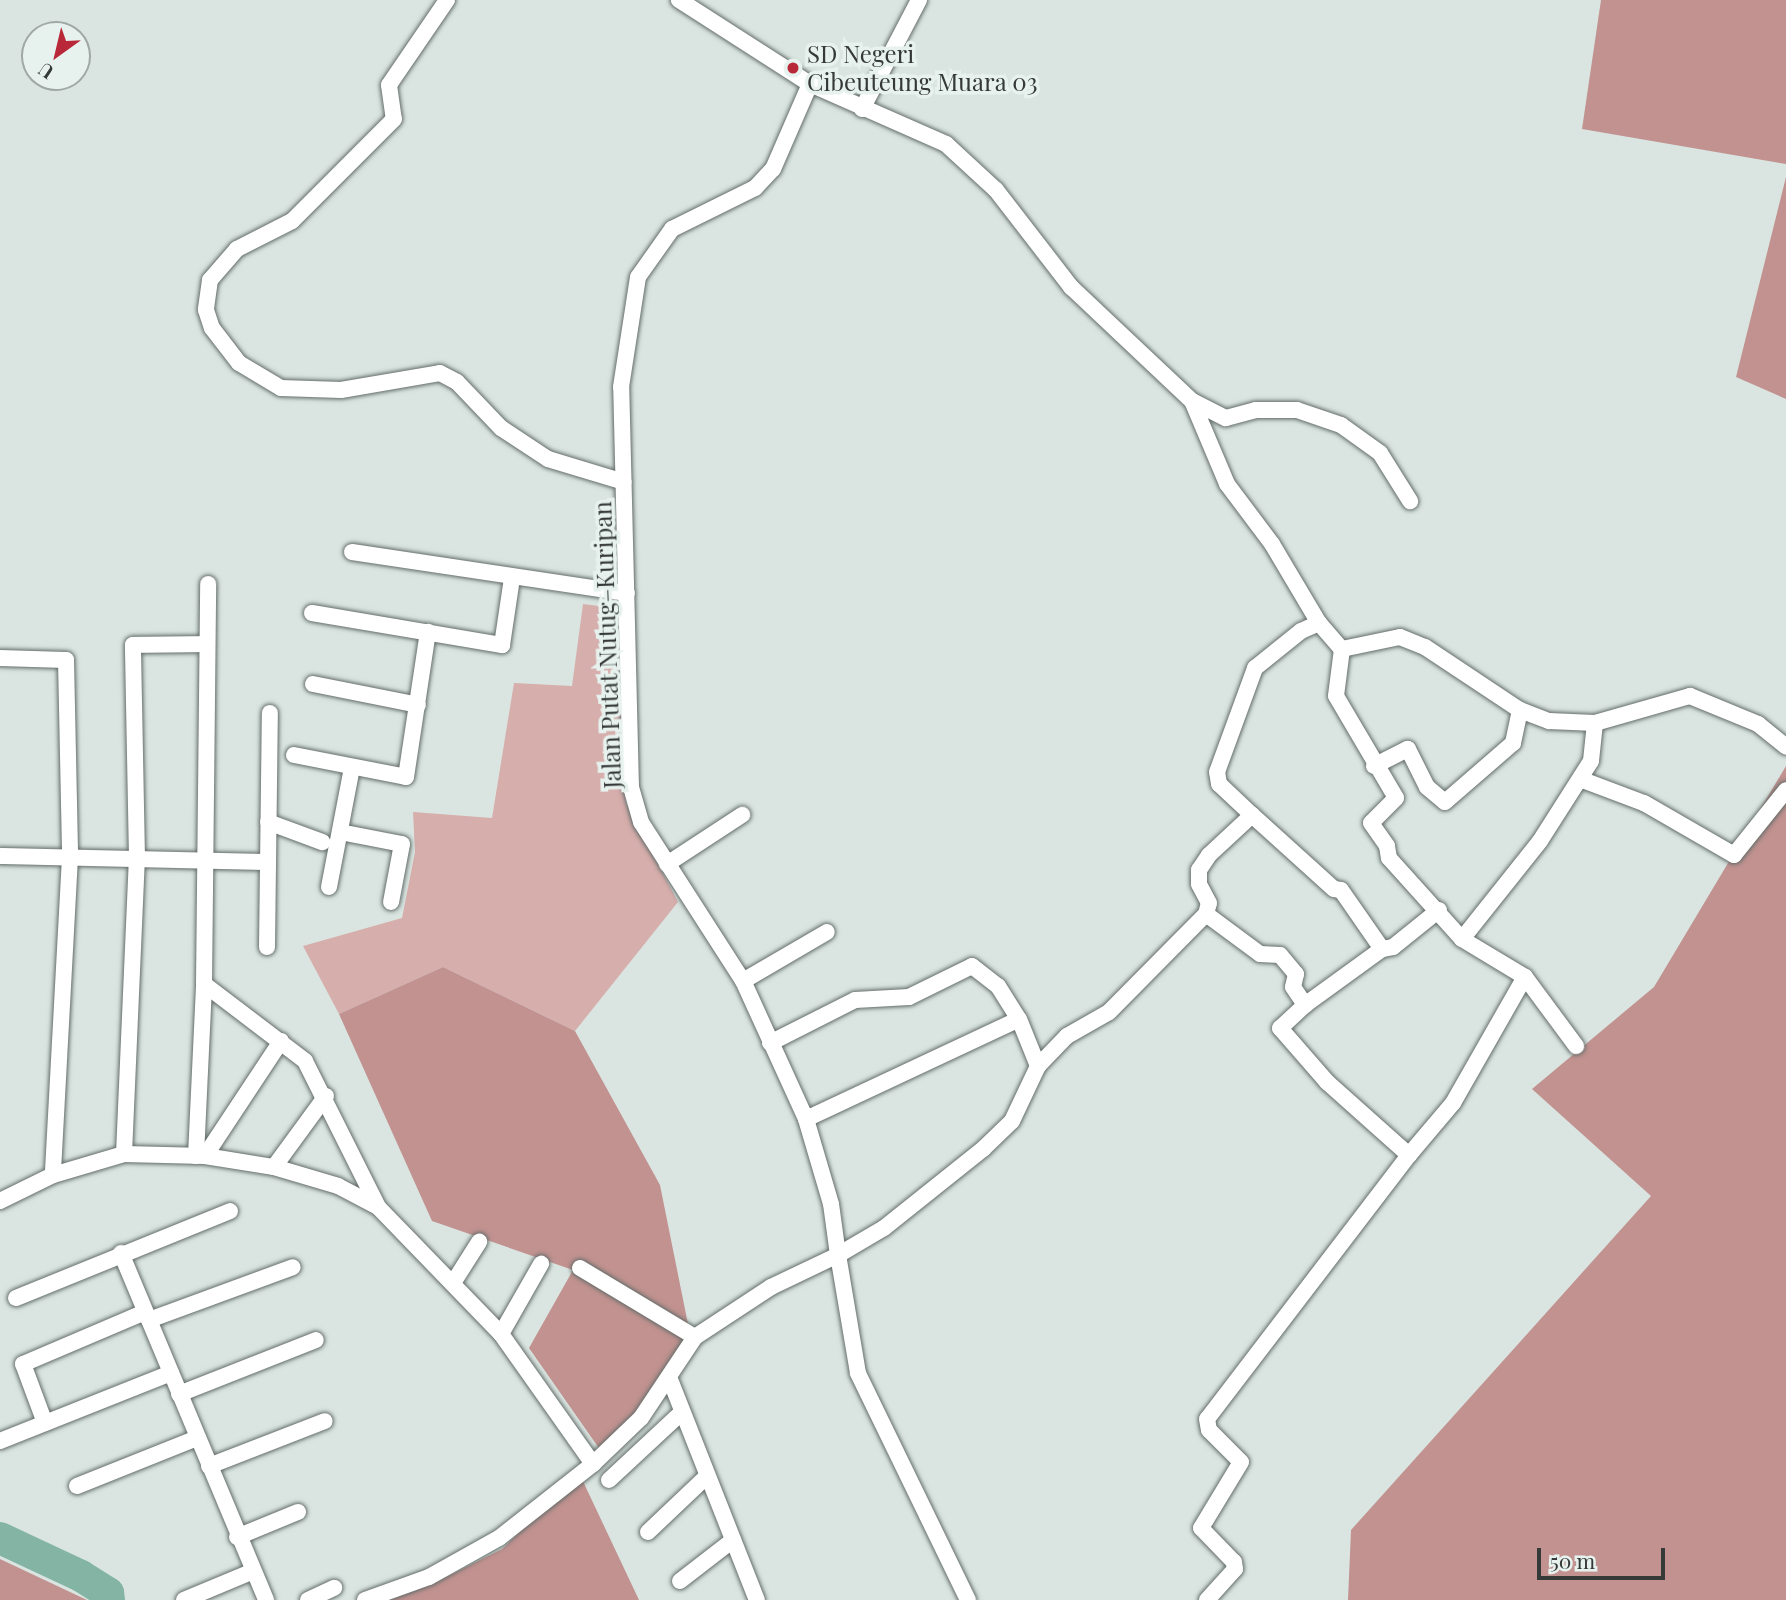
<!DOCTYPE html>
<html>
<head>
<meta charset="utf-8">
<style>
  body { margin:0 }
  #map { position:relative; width:1786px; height:1600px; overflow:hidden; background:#dae5e1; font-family:"Playfair Display",serif }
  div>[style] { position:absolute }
  .green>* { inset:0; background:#d6aeac }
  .forest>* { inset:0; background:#c19290 }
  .river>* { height:32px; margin:-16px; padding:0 16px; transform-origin:16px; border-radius:16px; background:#84b5a4 }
  .roads { filter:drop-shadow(0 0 2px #646d6a) drop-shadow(0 0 2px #646d6a) }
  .minor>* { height:16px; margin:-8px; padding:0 8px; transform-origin:8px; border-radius:8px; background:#fff }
  .dots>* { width:19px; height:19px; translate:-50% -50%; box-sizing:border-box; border:4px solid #e7f2ee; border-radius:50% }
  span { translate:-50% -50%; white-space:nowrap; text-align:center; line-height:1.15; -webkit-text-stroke:7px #e7f2ee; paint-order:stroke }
  .poi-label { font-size:24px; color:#353938 }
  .left { translate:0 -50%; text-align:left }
  .street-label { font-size:24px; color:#353938 }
  .north { position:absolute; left:21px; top:21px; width:70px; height:70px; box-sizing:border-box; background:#e7f2ee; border:2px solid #a0a8a5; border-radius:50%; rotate:214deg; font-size:19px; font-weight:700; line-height:28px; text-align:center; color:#353938 }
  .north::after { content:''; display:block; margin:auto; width:24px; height:32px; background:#b92839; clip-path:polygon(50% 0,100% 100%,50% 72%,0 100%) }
  .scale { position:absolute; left:1537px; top:1548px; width:128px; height:32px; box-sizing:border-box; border:4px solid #353938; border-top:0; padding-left:9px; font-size:21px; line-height:24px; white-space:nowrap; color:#353938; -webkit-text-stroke:5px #e7f2ee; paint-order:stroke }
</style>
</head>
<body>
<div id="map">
  <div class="green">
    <i style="clip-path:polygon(583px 604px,615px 608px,626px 803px,678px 902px,575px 1031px,443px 967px,339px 1014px,303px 946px,402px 918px,415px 852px,413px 812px,492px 818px,514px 683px,572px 686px)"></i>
  </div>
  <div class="forest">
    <i style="clip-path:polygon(1601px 0,1786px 0,1786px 164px,1582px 129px)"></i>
    <i style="clip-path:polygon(1786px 177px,1786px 399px,1736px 377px)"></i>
    <i style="clip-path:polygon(1786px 766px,1786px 1600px,1348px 1600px,1351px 1530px,1651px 1196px,1532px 1089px,1654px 987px)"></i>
    <i style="clip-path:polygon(443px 967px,575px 1031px,660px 1185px,693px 1349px,603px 1454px,529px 1348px,573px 1270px,432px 1221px,339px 1014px)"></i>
    <i style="clip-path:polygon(580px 1475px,639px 1600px,376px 1600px,436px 1582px,502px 1549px)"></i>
    <i style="clip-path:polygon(0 1559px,87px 1600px,0 1600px)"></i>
  </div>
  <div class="river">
    <i style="left:0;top:1538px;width:89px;rotate:25.1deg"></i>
    <i style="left:81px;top:1576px;width:32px;rotate:32deg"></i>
    <i style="left:108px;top:1593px;width:7px;rotate:82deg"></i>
  </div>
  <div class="roads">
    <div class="minor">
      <i style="left:447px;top:0;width:103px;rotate:124.3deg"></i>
      <i style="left:389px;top:85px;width:34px;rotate:82deg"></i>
      <i style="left:394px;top:119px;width:144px;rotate:135deg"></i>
      <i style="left:292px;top:221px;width:62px;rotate:153deg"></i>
      <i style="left:237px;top:249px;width:41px;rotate:131.1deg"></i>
      <i style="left:210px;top:280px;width:30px;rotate:98deg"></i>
      <i style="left:206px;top:310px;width:19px;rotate:72deg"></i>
      <i style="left:212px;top:328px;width:44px;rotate:52.4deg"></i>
      <i style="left:239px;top:363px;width:49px;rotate:30.8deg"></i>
      <i style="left:281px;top:388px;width:60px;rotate:1.9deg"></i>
      <i style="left:341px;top:390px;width:100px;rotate:-9.7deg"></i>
      <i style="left:440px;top:373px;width:19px;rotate:28deg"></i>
      <i style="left:457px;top:382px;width:64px;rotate:46.3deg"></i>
      <i style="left:501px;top:428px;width:56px;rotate:33.4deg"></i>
      <i style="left:548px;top:459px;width:79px;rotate:16.8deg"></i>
      <i style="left:810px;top:84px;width:149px;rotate:23.8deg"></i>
      <i style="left:946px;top:144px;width:68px;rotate:42.6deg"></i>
      <i style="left:996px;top:190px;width:123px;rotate:52.3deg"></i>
      <i style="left:1071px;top:287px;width:166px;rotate:43.3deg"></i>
      <i style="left:1192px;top:401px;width:90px;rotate:67.1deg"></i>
      <i style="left:1227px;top:484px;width:75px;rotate:53.1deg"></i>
      <i style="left:1272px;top:544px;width:92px;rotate:59.3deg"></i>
      <i style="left:1319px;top:623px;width:35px;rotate:49deg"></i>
      <i style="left:1342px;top:649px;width:59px;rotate:-11.7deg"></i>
      <i style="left:1400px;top:637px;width:27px;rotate:22deg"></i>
      <i style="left:1425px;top:647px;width:114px;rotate:33.6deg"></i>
      <i style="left:1520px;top:710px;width:31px;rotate:21deg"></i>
      <i style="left:1549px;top:721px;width:46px;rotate:2.5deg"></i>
      <i style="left:1595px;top:723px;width:99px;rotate:-15.9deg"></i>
      <i style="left:1690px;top:696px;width:74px;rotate:22.4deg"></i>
      <i style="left:1758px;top:724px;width:36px;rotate:39deg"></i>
      <i style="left:862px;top:109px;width:123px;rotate:-62.4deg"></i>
      <i style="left:1192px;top:401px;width:38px;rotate:27deg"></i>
      <i style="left:1226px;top:418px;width:31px;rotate:-15deg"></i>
      <i style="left:1256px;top:410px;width:41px"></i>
      <i style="left:1297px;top:410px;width:46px;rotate:18.8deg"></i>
      <i style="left:1341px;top:425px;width:48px;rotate:35.7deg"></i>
      <i style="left:1380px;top:453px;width:57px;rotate:58deg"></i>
      <i style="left:352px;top:552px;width:278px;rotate:8.5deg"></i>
      <i style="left:312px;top:613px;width:193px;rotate:9.6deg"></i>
      <i style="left:502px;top:645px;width:68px;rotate:-81.5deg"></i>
      <i style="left:1342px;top:649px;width:47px;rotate:97.3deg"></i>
      <i style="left:1336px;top:696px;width:118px;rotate:59.5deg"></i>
      <i style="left:1396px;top:798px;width:35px;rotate:135deg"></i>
      <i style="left:1371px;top:823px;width:28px;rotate:55deg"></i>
      <i style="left:1387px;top:846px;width:12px;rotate:81deg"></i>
      <i style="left:1389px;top:858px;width:109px;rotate:48deg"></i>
      <i style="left:1462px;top:939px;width:74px;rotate:31.1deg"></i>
      <i style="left:1525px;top:977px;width:86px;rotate:53.5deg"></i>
      <i style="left:0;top:658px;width:66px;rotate:1.7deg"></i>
      <i style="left:66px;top:660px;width:197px;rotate:88.8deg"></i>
      <i style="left:70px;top:857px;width:318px;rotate:93.1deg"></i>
      <i style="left:313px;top:684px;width:107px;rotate:11.3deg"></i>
      <i style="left:294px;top:755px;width:114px;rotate:11.1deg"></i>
      <i style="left:406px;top:777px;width:147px;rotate:-81.4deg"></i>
      <i style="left:1374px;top:766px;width:38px;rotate:-27deg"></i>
      <i style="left:1408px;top:749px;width:42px;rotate:63.4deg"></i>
      <i style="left:1427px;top:787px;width:23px;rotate:40deg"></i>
      <i style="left:1445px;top:802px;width:90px;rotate:-40.9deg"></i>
      <i style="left:1513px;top:743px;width:34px;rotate:-78deg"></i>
      <i style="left:1580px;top:779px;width:68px;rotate:20.6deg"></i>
      <i style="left:1644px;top:803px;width:104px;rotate:30deg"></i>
      <i style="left:1734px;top:855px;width:83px;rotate:-51.3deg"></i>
      <i style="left:1252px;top:815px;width:110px;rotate:42.1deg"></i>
      <i style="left:1334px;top:889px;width:7px;rotate:8deg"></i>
      <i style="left:1341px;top:890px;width:72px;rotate:55.2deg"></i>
      <i style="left:1382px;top:949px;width:95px;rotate:144deg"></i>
      <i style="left:268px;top:822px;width:58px;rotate:20.3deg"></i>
      <i style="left:340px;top:832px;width:63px;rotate:11deg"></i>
      <i style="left:402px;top:844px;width:59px;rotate:100.7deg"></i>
      <i style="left:0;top:856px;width:268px;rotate:1.3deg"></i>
      <i style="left:667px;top:864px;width:90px;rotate:-33.2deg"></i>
      <i style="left:329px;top:887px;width:122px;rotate:-79.1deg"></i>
      <i style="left:1206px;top:914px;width:67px;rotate:36.5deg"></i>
      <i style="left:1260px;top:954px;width:20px;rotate:3deg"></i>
      <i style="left:1280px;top:955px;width:25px;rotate:50deg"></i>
      <i style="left:1296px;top:974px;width:13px;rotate:103deg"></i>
      <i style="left:1293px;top:987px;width:22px;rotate:56deg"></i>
      <i style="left:1305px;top:1005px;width:34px;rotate:137deg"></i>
      <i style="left:1280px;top:1028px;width:72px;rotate:49deg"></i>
      <i style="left:1327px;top:1082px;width:110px;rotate:41.7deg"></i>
      <i style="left:1409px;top:1155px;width:332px;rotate:127.4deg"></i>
      <i style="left:1207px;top:1419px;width:11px;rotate:80deg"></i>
      <i style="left:1209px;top:1430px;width:45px;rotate:45deg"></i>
      <i style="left:1241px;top:1462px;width:77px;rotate:121.2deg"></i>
      <i style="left:1201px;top:1528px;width:47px;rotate:45.9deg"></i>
      <i style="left:1234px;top:1562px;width:7px;rotate:82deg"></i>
      <i style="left:1235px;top:1569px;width:42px;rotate:132.1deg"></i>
      <i style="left:1462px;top:939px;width:125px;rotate:-51.5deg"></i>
      <i style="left:1540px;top:841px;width:95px;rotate:-57.5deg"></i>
      <i style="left:1591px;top:761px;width:38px;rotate:-84deg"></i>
      <i style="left:267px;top:947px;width:234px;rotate:-89.3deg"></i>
      <i style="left:1382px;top:949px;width:11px;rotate:-10deg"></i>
      <i style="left:1393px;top:947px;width:59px;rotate:-38.8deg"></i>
      <i style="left:743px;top:981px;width:97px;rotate:-30.3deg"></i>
      <i style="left:204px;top:984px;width:127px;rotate:37.3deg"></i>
      <i style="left:305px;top:1061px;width:163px;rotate:63.4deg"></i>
      <i style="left:378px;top:1207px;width:177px;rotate:45.9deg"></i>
      <i style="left:501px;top:1334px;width:159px;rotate:54.7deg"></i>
      <i style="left:770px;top:1043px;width:95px;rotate:-26.8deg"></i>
      <i style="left:855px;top:1000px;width:54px;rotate:-3.2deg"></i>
      <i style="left:909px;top:997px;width:70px;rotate:-26.2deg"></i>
      <i style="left:972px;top:966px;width:33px;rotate:38deg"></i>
      <i style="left:998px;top:986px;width:39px;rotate:58deg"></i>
      <i style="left:1019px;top:1019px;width:51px;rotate:68deg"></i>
      <i style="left:806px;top:1119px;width:235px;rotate:-25.1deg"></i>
      <i style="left:124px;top:1154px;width:295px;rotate:-87.5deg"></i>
      <i style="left:137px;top:859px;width:214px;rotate:-91.1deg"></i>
      <i style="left:133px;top:645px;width:71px;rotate:-0.8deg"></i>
      <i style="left:1409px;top:1155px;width:68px;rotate:-49.8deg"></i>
      <i style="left:1453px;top:1103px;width:145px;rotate:-60.3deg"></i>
      <i style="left:196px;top:1156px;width:172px;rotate:-87.3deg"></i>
      <i style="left:204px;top:984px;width:400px;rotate:-89.4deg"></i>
      <i style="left:205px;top:1156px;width:138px;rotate:-56.5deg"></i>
      <i style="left:274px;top:1167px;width:88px;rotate:-53.8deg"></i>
      <i style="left:0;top:1201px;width:59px;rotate:-26.1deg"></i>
      <i style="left:53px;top:1175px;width:74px;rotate:-16.5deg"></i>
      <i style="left:124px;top:1154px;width:81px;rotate:1.4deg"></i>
      <i style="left:205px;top:1156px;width:70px;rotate:9.1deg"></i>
      <i style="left:274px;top:1167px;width:67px;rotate:16.5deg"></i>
      <i style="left:338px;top:1186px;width:45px;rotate:27.7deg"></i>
      <i style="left:121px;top:1253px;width:376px;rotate:67.3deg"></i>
      <i style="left:580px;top:1268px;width:134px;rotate:31deg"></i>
      <i style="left:453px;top:1283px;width:49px;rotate:-57.6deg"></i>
      <i style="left:16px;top:1298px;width:231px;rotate:-22.1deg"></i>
      <i style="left:149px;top:1320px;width:153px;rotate:-20.2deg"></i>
      <i style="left:501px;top:1334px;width:81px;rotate:-60.3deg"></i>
      <i style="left:669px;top:1377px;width:240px;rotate:68.5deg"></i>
      <i style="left:179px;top:1394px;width:147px;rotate:-21.5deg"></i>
      <i style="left:45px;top:1423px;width:63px;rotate:-110.4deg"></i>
      <i style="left:23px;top:1364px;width:133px;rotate:-23.1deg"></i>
      <i style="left:0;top:1441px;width:184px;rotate:-21.7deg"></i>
      <i style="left:209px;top:1466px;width:124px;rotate:-21.2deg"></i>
      <i style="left:609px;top:1480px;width:100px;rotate:-43deg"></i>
      <i style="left:77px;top:1486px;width:129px;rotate:-21.8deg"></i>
      <i style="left:648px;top:1532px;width:81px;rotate:-43.5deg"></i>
      <i style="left:237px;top:1537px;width:66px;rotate:-22.3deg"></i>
      <i style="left:680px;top:1581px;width:67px;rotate:-37.7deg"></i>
      <i style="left:184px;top:1600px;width:73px;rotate:-22.7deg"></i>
      <i style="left:308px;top:1600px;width:29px;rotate:-25deg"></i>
      <i style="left:365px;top:1600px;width:68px;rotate:-19.8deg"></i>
      <i style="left:429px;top:1577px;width:80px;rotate:-29.1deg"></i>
      <i style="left:499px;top:1538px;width:120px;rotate:-38.2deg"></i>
      <i style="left:593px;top:1464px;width:66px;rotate:-43.8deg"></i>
      <i style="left:641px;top:1418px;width:97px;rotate:-56.3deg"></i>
      <i style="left:695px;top:1337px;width:91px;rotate:-33.3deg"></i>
      <i style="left:771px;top:1287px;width:74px;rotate:-25.5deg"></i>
      <i style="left:838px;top:1255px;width:51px;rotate:-97.8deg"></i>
      <i style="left:831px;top:1204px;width:89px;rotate:-106.4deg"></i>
      <i style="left:806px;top:1119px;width:152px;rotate:-114.5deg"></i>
      <i style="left:743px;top:981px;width:189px;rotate:-122.7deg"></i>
      <i style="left:641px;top:822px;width:35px;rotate:-106deg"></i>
      <i style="left:631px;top:788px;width:401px;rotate:-91.4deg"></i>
      <i style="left:621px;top:387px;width:111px;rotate:-81.2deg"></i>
      <i style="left:638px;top:277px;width:59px;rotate:-54.7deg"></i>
      <i style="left:672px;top:229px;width:93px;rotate:-26.3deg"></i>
      <i style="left:755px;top:188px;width:26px;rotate:-47deg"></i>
      <i style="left:773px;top:169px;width:93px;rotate:-66.5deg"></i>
      <i style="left:810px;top:84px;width:156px;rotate:-147.3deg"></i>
      <i style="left:968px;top:1600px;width:252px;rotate:-115.9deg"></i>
      <i style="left:858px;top:1373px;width:120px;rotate:-99.6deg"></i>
      <i style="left:838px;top:1255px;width:53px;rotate:-30.4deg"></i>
      <i style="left:884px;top:1228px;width:127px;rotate:-38.6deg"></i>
      <i style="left:983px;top:1149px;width:40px;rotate:-44deg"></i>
      <i style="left:1012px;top:1121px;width:61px;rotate:-64.7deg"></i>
      <i style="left:1038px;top:1066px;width:42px;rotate:-46deg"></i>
      <i style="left:1067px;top:1036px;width:48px;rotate:-29.7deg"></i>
      <i style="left:1109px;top:1012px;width:138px;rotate:-45.3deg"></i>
      <i style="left:1206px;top:914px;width:11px;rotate:-75deg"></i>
      <i style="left:1209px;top:903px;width:21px;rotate:-118deg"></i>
      <i style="left:1199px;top:884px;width:14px;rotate:-90deg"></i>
      <i style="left:1199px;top:870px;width:18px;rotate:-56deg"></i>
      <i style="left:1209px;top:855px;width:59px;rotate:-42.9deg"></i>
      <i style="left:1252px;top:815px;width:45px;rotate:-136.8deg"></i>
      <i style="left:1219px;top:784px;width:12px;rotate:-99deg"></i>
      <i style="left:1217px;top:772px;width:111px;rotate:-69.9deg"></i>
      <i style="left:1255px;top:668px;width:59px;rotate:-38.8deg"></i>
      <i style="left:1301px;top:631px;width:20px;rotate:-24deg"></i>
    </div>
  </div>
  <div class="dots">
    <i style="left:793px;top:68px;background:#b92839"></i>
  </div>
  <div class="poi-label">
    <span class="left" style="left:807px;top:68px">SD Negeri<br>Cibeuteung Muara 03</span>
  </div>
  <div class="street-label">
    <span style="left:607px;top:645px;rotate:-92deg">Jalan Putat Nutug–Kuripan</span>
  </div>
  <div class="north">U</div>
  <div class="scale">50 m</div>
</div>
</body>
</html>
